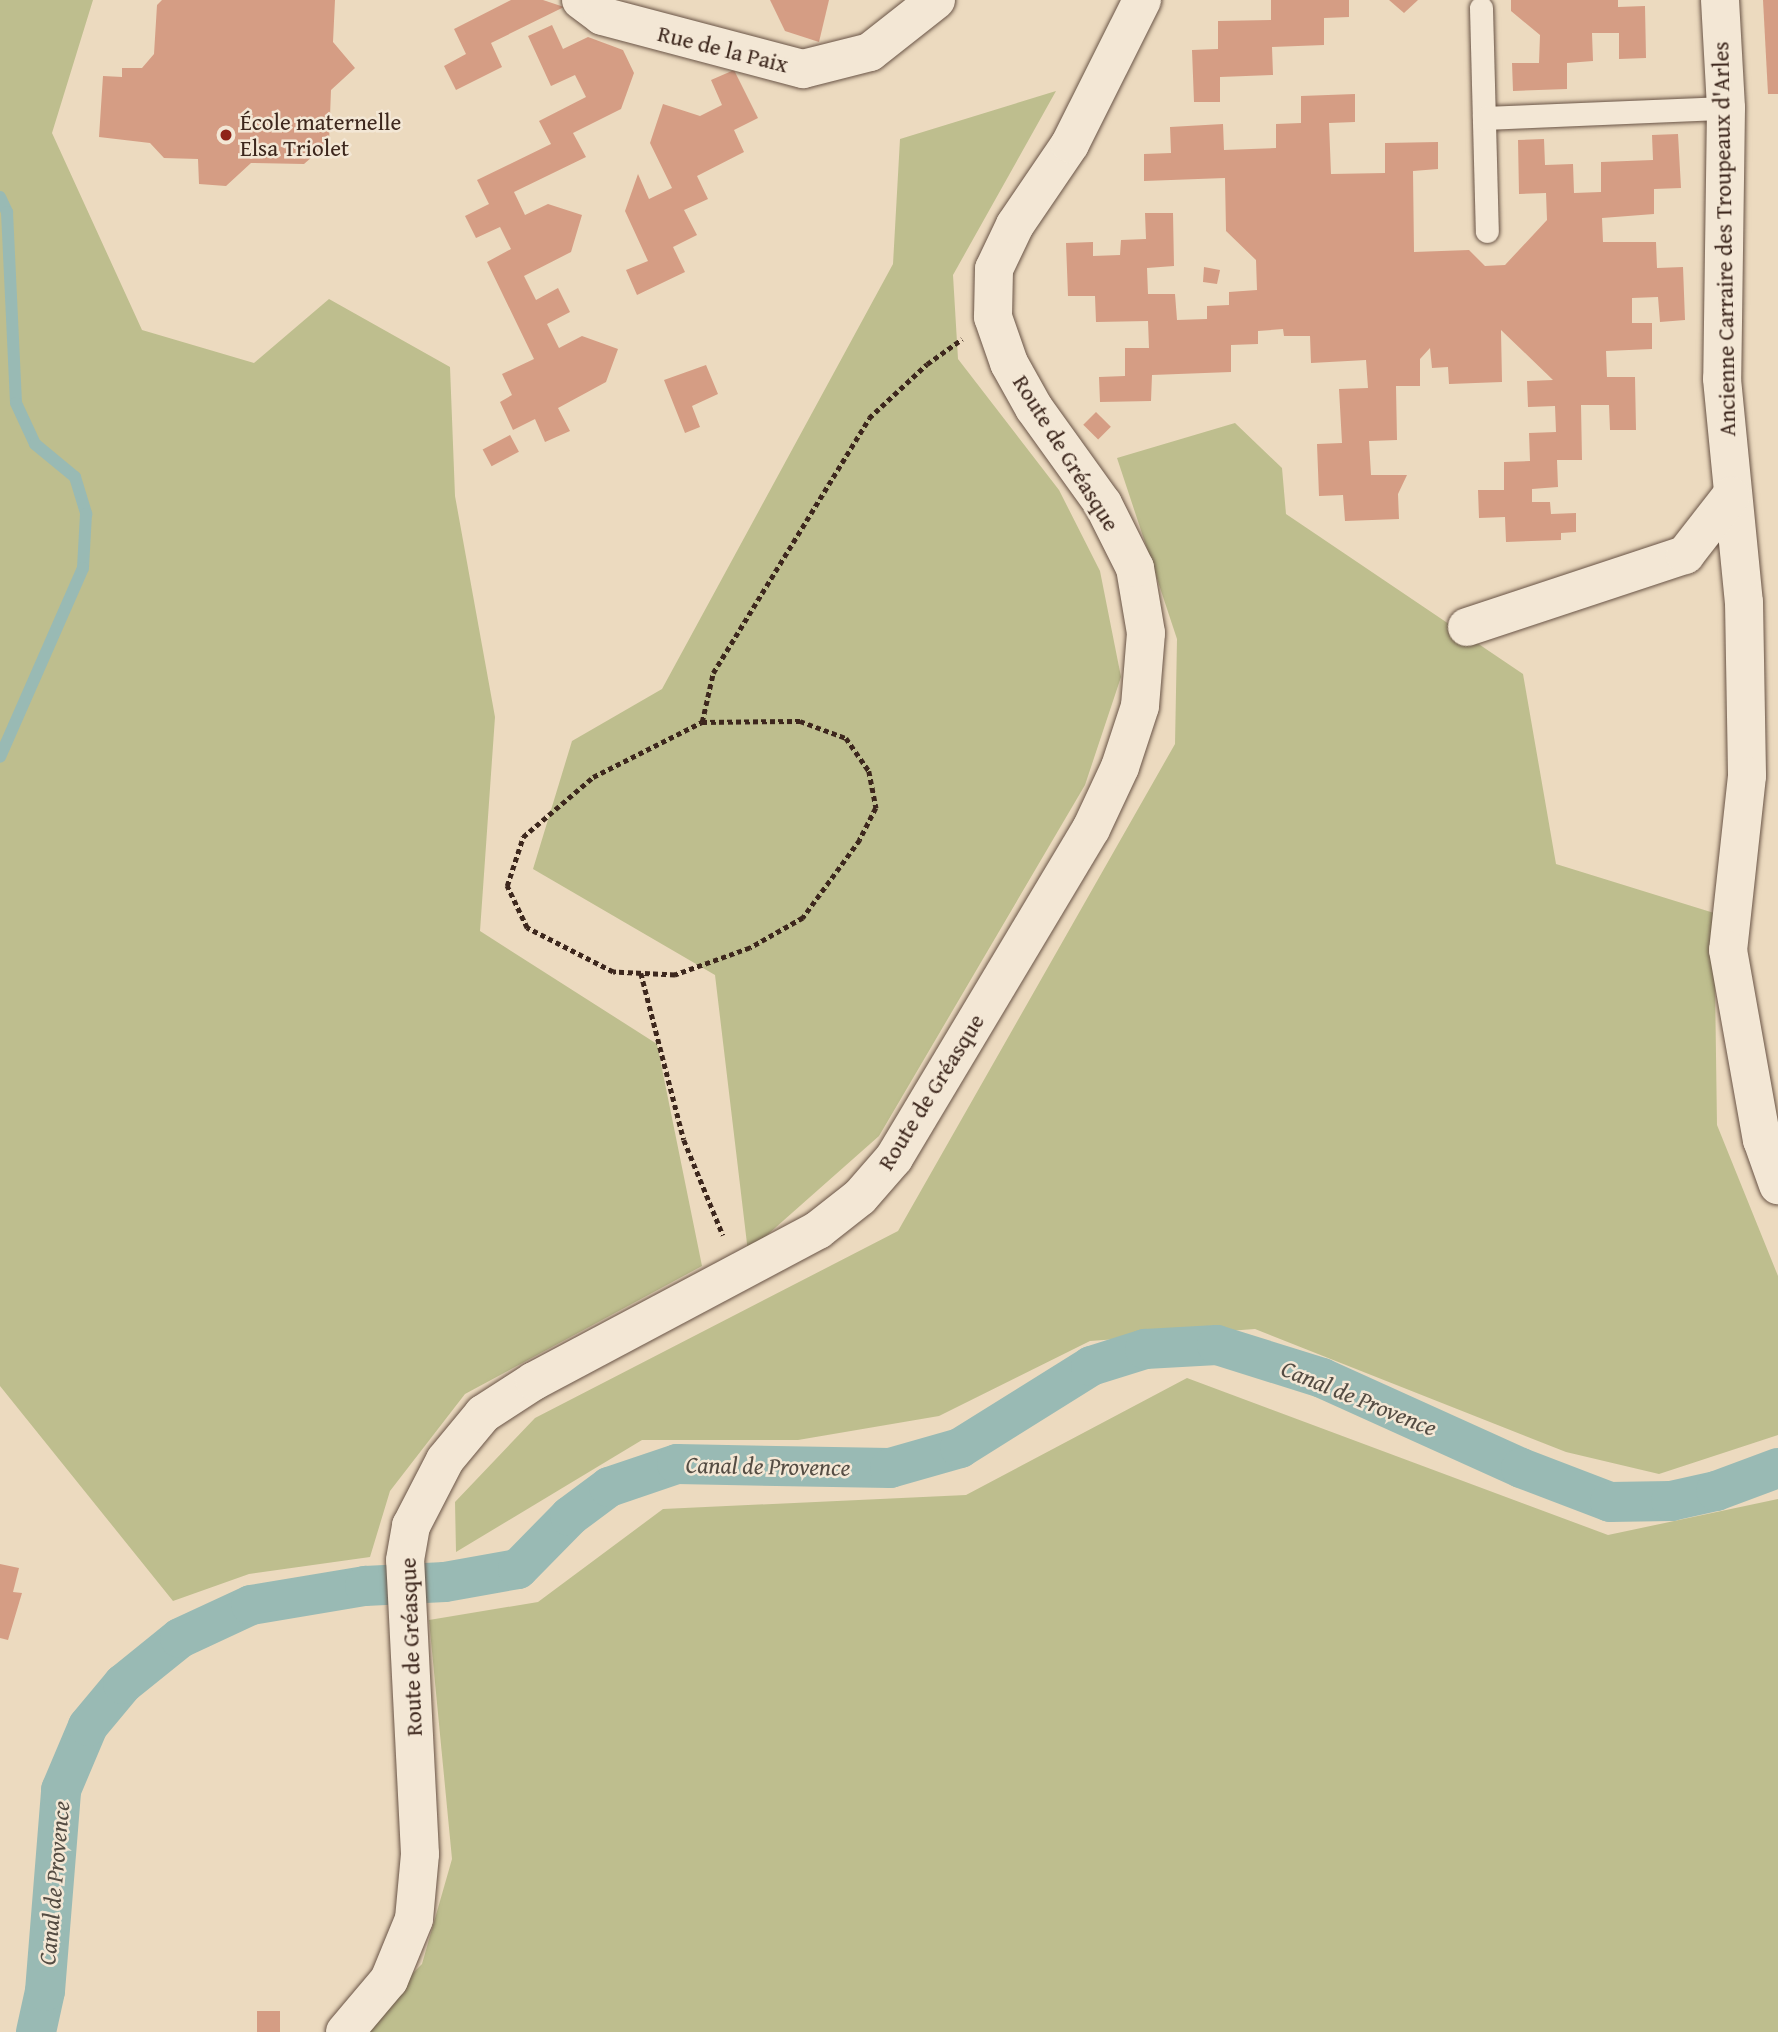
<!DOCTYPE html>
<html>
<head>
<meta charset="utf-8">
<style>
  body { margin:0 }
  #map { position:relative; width:1778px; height:2032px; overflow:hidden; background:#ecdabf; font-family:"Gentium Book Plus",serif }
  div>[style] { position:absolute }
  .green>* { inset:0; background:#bebe8e }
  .stream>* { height:12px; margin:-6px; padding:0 6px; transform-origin:6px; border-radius:6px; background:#99bab4 }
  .canal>* { height:40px; margin:-20px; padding:0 20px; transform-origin:20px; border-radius:20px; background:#99bab4 }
  .building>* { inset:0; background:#d59d84; transform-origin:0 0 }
  .path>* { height:4.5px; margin-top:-2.25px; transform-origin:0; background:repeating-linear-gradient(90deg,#3d271d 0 5px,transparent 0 8.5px) }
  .roads { filter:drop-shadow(0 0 2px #695446) drop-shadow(0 0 2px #695446) }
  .lane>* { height:23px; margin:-11.5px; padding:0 11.5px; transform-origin:11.5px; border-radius:11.5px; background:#f3e7d5 }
  .street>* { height:38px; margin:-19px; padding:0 19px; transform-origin:19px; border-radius:19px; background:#f3e7d5 }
  .secondary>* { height:38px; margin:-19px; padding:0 19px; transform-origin:19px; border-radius:19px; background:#f3e7d5 }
  .dots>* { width:19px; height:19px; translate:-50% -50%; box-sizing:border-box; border:4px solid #f3e7d5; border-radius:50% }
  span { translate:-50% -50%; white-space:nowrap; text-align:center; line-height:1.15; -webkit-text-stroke:5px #f3e7d5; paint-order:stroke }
  .street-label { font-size:23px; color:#3d271d }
  .poi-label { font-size:23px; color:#3d271d }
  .left { translate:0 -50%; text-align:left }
  .water-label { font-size:24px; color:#544c43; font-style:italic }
</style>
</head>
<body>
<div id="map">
  <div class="green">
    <i style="clip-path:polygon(0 0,93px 0,52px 133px,142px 330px,254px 363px,329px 299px,450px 367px,455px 496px,495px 717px,480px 931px,657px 1044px,702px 1266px,465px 1394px,390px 1491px,370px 1557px,249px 1574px,173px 1601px,0 1386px)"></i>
    <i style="clip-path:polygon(1056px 91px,953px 275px,958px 359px,1059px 490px,1100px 571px,1121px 677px,1085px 785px,879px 1136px,748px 1252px,715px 975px,533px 869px,572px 741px,662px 689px,893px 264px,900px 139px)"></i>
    <i style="clip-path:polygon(1235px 423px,1282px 468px,1286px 514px,1523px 674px,1556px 864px,1714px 913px,1717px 1125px,1778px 1276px,1778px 1435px,1659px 1474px,1566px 1452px,1255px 1329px,1090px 1341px,939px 1416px,798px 1440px,642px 1440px,456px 1552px,455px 1502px,535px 1418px,898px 1231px,1175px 744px,1177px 639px,1117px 458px)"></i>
    <i style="clip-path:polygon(1187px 1378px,1608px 1535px,1778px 1499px,1778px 2032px,355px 2032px,422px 1964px,452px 1859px,429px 1620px,538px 1602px,663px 1509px,966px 1495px)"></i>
  </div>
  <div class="stream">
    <i style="left:0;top:197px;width:17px;rotate:65deg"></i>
    <i style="left:7px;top:212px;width:191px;rotate:87.3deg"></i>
    <i style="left:16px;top:403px;width:45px;rotate:65.1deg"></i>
    <i style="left:35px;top:444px;width:52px;rotate:39.5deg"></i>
    <i style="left:75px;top:477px;width:39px;rotate:73deg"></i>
    <i style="left:86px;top:514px;width:54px;rotate:93.2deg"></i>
    <i style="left:83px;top:568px;width:206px;rotate:113.7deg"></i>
  </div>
  <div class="canal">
    <i style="left:36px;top:2032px;width:42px;rotate:-77.6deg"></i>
    <i style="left:45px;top:1991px;width:202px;rotate:-85.4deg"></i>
    <i style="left:61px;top:1790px;width:69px;rotate:-67.1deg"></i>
    <i style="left:88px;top:1726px;width:55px;rotate:-50.2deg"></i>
    <i style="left:123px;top:1684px;width:73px;rotate:-38.9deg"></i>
    <i style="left:180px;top:1638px;width:78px;rotate:-24.9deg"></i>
    <i style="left:251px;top:1605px;width:116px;rotate:-9.5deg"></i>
    <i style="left:365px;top:1586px;width:80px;rotate:-2.9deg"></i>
    <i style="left:445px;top:1582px;width:74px;rotate:-10.1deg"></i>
    <i style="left:518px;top:1569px;width:74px;rotate:-45.5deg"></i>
    <i style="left:570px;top:1516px;width:49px;rotate:-36.6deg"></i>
    <i style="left:609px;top:1487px;width:72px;rotate:-18.7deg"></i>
    <i style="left:677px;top:1464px;width:213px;rotate:1.1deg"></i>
    <i style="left:890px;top:1468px;width:73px;rotate:-15.9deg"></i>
    <i style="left:960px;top:1448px;width:155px;rotate:-32deg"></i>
    <i style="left:1091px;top:1366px;width:57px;rotate:-17.5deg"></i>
    <i style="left:1145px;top:1349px;width:72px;rotate:-3.2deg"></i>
    <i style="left:1217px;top:1345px;width:110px;rotate:17.4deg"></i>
    <i style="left:1322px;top:1378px;width:218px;rotate:24.3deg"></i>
    <i style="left:1521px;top:1468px;width:95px;rotate:20.9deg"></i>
    <i style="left:1610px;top:1502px;width:61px;rotate:-0.9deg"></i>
    <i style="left:1671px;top:1501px;width:46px;rotate:-12.5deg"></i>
    <i style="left:1716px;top:1491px;width:66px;rotate:-20.4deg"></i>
  </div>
  <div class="building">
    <i style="clip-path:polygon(162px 0,335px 0,333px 42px,355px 68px,331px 90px,329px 142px,304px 164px,251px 163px,226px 186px,199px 184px,198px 159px,164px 158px,150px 143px,99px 137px,103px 76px,122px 77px,122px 68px,142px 68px,154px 54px,157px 5px)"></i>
    <i style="clip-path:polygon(511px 0,543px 0,564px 7px,491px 43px,502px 67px,456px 90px,444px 66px,466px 54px,454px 29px)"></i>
    <i style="clip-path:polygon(770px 0,829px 0,819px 42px,785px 31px)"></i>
    <i style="clip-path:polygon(1271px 0,1349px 0,1349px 17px,1324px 18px,1324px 45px,1272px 47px,1273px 75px,1220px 77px,1220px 102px,1194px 102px,1192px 50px,1218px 49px,1218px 21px,1271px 20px)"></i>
    <i style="clip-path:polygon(1389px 0,1418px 0,1404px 13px)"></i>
    <i style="clip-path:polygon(1511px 0,1618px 0,1618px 7px,1645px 6px,1646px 58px,1619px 59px,1619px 33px,1592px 33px,1593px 61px,1567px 63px,1567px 89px,1513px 91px,1512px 63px,1539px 63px,1540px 35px,1511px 11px)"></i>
    <i style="clip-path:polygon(1763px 0,1778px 0,1778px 94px,1768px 94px)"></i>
    <i style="clip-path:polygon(552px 25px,563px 49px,588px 37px,623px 50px,634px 73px,621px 109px,573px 133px,586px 157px,514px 192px,525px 215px,548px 204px,582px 215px,571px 252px,524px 276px,536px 300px,558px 288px,570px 312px,547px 324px,559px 348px,582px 336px,618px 349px,606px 382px,558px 408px,570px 431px,545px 442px,535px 419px,513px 430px,500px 402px,512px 395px,502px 374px,534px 359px,487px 262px,511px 249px,500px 227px,476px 238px,465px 216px,489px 204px,477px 180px,551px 144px,539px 121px,586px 97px,575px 75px,551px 86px,528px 36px)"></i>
    <i style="clip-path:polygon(734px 70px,758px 118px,734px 130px,744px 152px,697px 176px,708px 199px,684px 210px,697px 235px,673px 247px,685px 272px,637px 295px,626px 270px,648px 261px,625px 211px,638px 174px,649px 199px,672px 188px,650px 143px,663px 104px,700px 116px,722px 105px,711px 80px)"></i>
    <i style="clip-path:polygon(1355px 94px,1355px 122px,1329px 123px,1331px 174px,1385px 173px,1385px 143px,1438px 142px,1438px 169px,1413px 171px,1414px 252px,1469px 250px,1485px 266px,1505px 265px,1547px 220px,1546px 193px,1519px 194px,1518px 140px,1544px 139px,1545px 165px,1573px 164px,1574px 193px,1601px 192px,1601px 162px,1653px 160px,1652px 135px,1678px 134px,1681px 188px,1654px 189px,1654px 214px,1602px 218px,1603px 242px,1656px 242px,1657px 268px,1683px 267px,1685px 320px,1660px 322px,1658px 297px,1632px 298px,1632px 323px,1652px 323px,1652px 349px,1606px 351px,1607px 377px,1635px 377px,1636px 430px,1610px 430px,1609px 405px,1581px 405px,1582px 460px,1557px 460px,1558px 487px,1532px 489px,1532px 502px,1550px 502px,1551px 514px,1576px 513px,1576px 532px,1561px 533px,1561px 540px,1506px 542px,1505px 517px,1479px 518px,1478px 490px,1504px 490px,1504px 462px,1530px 461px,1529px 433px,1556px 432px,1555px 406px,1528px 407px,1527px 381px,1553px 380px,1501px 330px,1502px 382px,1449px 384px,1448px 367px,1432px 368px,1430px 348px,1420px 359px,1420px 386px,1396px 386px,1397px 440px,1369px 441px,1371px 475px,1407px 475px,1398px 494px,1399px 519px,1345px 521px,1343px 495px,1319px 496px,1317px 444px,1342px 443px,1339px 389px,1368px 388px,1366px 360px,1311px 363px,1310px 336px,1284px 336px,1283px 329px,1258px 331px,1258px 344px,1231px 345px,1231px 372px,1152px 375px,1151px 401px,1100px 402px,1099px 377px,1125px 376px,1125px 348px,1149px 348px,1148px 321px,1096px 322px,1095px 296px,1068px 296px,1066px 243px,1093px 242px,1093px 256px,1120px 255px,1121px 240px,1146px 239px,1145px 213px,1173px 213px,1174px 266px,1147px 268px,1148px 294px,1175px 294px,1177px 320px,1207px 319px,1207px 306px,1229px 305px,1229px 292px,1257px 290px,1256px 260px,1226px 231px,1225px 178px,1144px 181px,1144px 154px,1171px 153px,1170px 127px,1223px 124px,1224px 150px,1276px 148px,1276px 124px,1301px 123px,1301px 96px)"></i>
    <i style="clip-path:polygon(1204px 267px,1220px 270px,1217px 284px,1203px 282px)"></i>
    <i style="clip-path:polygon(706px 365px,718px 394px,692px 406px,700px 427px,685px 433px,664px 380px)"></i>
    <i style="left:1096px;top:412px;width:21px;height:18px;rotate:45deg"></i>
    <i style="left:510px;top:435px;width:19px;height:31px;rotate:62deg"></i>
    <i style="clip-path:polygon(0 1564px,19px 1568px,13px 1592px,22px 1593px,8px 1640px,0 1638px)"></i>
    <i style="left:257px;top:2011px;width:23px;height:21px"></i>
  </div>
  <div class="path">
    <i style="left:800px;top:721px;width:49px;rotate:20.3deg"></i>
    <i style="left:846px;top:738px;width:40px;rotate:55.1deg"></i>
    <i style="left:869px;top:771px;width:38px;rotate:79deg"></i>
    <i style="left:876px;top:808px;width:36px;rotate:117deg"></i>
    <i style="left:860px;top:840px;width:97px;rotate:126.2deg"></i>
    <i style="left:803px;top:918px;width:61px;rotate:150.5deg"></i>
    <i style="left:750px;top:948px;width:80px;rotate:160.2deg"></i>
    <i style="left:675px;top:975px;width:62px;rotate:-177.2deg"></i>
    <i style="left:613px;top:972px;width:97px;rotate:-152.9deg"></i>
    <i style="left:527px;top:928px;width:47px;rotate:-115.5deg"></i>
    <i style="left:507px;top:886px;width:52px;rotate:-71.9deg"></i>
    <i style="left:523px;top:837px;width:92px;rotate:-40.6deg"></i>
    <i style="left:593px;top:777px;width:122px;rotate:-26.8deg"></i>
    <i style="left:702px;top:722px;width:98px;rotate:-0.6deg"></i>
    <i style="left:702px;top:722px;width:50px;rotate:-77.3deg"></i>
    <i style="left:713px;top:673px;width:299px;rotate:-58.5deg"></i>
    <i style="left:869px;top:418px;width:79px;rotate:-43deg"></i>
    <i style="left:927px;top:364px;width:43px;rotate:-35.5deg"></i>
    <i style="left:641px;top:973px;width:172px;rotate:75.6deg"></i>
    <i style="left:684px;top:1140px;width:103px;rotate:67.7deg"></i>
  </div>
  <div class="roads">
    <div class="lane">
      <i style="left:1481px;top:8px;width:223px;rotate:88.5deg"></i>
      <i style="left:1484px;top:118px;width:242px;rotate:-2.4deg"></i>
    </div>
    <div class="street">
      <i style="left:581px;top:0;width:26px;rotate:37deg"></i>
      <i style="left:602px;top:16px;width:208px;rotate:14.8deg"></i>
      <i style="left:803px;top:69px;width:69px;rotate:-14.2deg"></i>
      <i style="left:870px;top:52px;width:84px;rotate:-38.2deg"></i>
      <i style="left:1720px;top:0;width:108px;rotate:86.8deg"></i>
      <i style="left:1726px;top:108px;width:271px;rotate:90.8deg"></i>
      <i style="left:1722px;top:379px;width:224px;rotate:84.4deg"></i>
      <i style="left:1744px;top:602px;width:174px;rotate:89deg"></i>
      <i style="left:1747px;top:776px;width:175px;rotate:96.2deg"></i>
      <i style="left:1728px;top:950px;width:193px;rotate:79.9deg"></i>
      <i style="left:1762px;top:1140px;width:48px;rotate:70.4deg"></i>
      <i style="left:1467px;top:627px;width:230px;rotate:-18.3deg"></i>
      <i style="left:1685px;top:555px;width:75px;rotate:-52.1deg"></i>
    </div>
    <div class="secondary">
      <i style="left:345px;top:2032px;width:68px;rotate:-49.8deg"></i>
      <i style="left:389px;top:1980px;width:66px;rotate:-67.7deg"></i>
      <i style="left:414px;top:1919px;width:65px;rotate:-84.7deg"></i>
      <i style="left:420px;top:1854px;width:294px;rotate:-92.9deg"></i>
      <i style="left:405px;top:1560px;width:35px;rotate:-80deg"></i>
      <i style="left:411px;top:1526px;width:74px;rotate:-62.7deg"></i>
      <i style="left:445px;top:1460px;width:60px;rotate:-50.4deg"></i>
      <i style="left:483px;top:1414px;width:61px;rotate:-32.9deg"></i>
      <i style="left:534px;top:1381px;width:322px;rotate:-28deg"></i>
      <i style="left:818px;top:1230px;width:53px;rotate:-38.2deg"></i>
      <i style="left:860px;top:1197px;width:52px;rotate:-48.9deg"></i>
      <i style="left:894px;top:1158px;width:383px;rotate:-59.1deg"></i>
      <i style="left:1091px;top:829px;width:68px;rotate:-64.9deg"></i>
      <i style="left:1120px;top:767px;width:64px;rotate:-71.8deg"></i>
      <i style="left:1140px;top:706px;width:73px;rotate:-85.3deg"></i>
      <i style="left:1146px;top:633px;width:66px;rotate:-99.6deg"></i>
      <i style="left:1135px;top:568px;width:72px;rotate:-116.6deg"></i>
      <i style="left:1103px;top:504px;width:118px;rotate:-125.7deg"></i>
      <i style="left:1034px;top:408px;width:51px;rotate:-119.1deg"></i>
      <i style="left:1009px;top:363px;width:49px;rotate:-109.2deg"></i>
      <i style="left:993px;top:317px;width:48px;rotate:-88.8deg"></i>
      <i style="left:994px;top:269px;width:49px;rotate:-64.5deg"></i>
      <i style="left:1015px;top:225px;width:98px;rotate:-55.8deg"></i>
      <i style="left:1070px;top:144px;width:161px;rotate:-63.4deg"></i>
    </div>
  </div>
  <div class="dots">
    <i style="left:226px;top:135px;background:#8f2418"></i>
  </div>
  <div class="street-label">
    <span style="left:723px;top:49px;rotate:14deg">Rue de la Paix</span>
    <span style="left:1724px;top:239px;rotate:-91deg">Ancienne Carraire des Troupeaux d'Arles</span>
    <span style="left:1066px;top:453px;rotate:58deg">Route de Gréasque</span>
    <span style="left:931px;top:1092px;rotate:-58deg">Route de Gréasque</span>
    <span style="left:411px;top:1647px;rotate:-92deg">Route de Gréasque</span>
  </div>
  <div class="poi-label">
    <span class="left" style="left:240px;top:135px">École maternelle<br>Elsa Triolet</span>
  </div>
  <div class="water-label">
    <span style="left:1359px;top:1398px;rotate:22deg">Canal de Provence</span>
    <span style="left:768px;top:1466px;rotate:1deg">Canal de Provence</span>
    <span style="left:54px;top:1883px;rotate:-85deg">Canal de Provence</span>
  </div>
</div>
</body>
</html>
